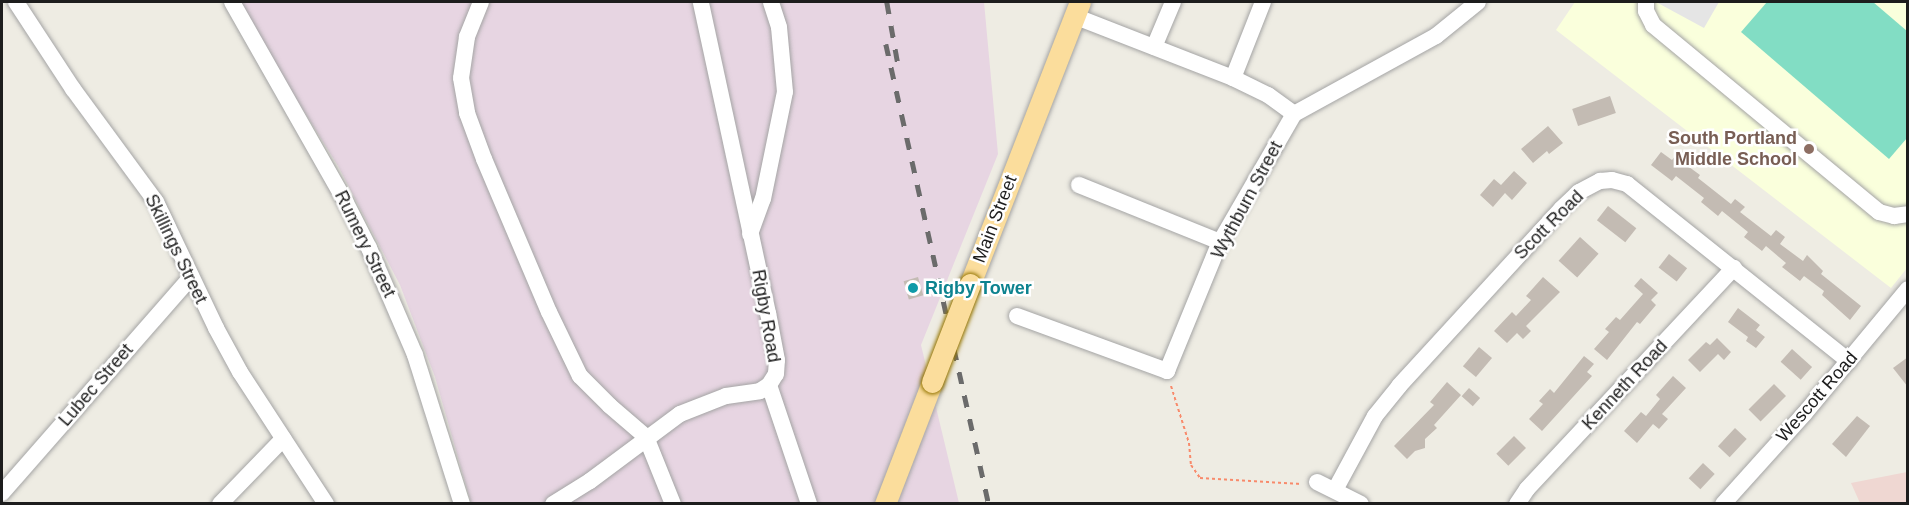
<!DOCTYPE html>
<html>
<head>
<meta charset="utf-8">
<style>
  body { margin:0 }
  #map { position:relative; width:1909px; height:505px; overflow:hidden; background:#eeece3; font-family:Arial,sans-serif }
  div>[style] { position:absolute }
  .commercial>* { inset:0; background:#efd7d2 }
  .industrial>* { inset:0; background:#e7d5e2 }
  .education>* { inset:0; background:#faffdc }
  .pitch>* { inset:0; background:#82ddc4 }
  .parking>* { inset:0; background:#e5e5e5 }
  .building>* { inset:0; background:#c3bbb3; transform-origin:0 0 }
  .path>* { height:2px; margin-top:-1px; transform-origin:0; background:repeating-linear-gradient(90deg,#f88a6b 0 3px,transparent 0 6px) }
  .roads { filter:drop-shadow(0 0 2px #a4a4a4) drop-shadow(0 0 2px #a4a4a4) }
  .minor>* { height:16px; margin:-8px; padding:0 8px; transform-origin:8px; border-radius:8px; background:#fff }
  .major>* { height:21px; margin:-10.5px; padding:0 10.5px; transform-origin:10.5px; border-radius:10.5px; background:#fbdd9c }
  .rail>* { height:4.5px; margin-top:-2.25px; transform-origin:0; background:repeating-linear-gradient(90deg,#6b6b6b 0 12px,transparent 0 24px) }
  .bridges { filter:drop-shadow(0 0 2px #957502) drop-shadow(0 0 2px #957502) }
  .major-bridge>* { height:21px; margin:-10.5px; padding:0 10.5px; transform-origin:10.5px; border-radius:10.5px; background:#fbdd9c }
  .dots>* { width:16px; height:16px; translate:-50% -50%; box-sizing:border-box; border:3px solid #fff; border-radius:50% }
  span { translate:-50% -50%; white-space:nowrap; text-align:center; line-height:1.15; -webkit-text-stroke:5px #fff; paint-order:stroke }
  .education-label { font-size:18px; color:#785e54; font-weight:700 }
  .right { translate:-100% -50%; text-align:right }
  .street-label { font-size:18px; color:#1d1d1d }
  .culture-label { font-size:18px; color:#0d838f; font-weight:700 }
  .left { translate:0 -50%; text-align:left }
  .frame { position:absolute; inset:0; border:3px solid #1d1d1d; pointer-events:none }
</style>
</head>
<body>
<div id="map">
  <div class="commercial">
    <i style="clip-path:polygon(1907px 472px,1907px 503px,1860px 503px,1851px 483px)"></i>
  </div>
  <div class="industrial">
    <i style="clip-path:polygon(236px 2px,984px 2px,998px 154px,921px 345px,959px 503px,471px 503px,435px 377px,400px 285px,338px 166px)"></i>
  </div>
  <div class="education">
    <i style="clip-path:polygon(1575px 2px,1907px 2px,1907px 268px,1891px 288px,1556px 30px)"></i>
  </div>
  <div class="pitch">
    <i style="clip-path:polygon(1767px 2px,1873px 2px,1907px 31px,1907px 138px,1889px 159px,1741px 32px)"></i>
  </div>
  <div class="parking">
    <i style="clip-path:polygon(1656px 2px,1719px 2px,1704px 28px)"></i>
  </div>
  <div class="building">
    <i style="left:1610px;top:96px;width:18px;height:40px;rotate:71deg"></i>
    <i style="clip-path:polygon(1548px 126px,1563px 143px,1549px 154px,1547px 151px,1533px 163px,1521px 149px)"></i>
    <i style="clip-path:polygon(1680px 150px,1690px 157px,1685px 164px,1700px 175px,1698px 178px,1731px 204px,1735px 199px,1745px 207px,1740px 212px,1771px 236px,1776px 230px,1785px 237px,1780px 244px,1803px 261px,1807px 255px,1823px 271px,1821px 274px,1861px 306px,1850px 320px,1822px 295px,1824px 291px,1804px 276px,1800px 281px,1782px 267px,1786px 263px,1766px 246px,1762px 251px,1744px 237px,1748px 232px,1722px 211px,1718px 216px,1701px 202px,1704px 198px,1676px 176px,1672px 181px,1651px 165px,1661px 152px,1672px 160px)"></i>
    <i style="clip-path:polygon(1514px 171px,1527px 183px,1512px 200px,1505px 193px,1493px 207px,1480px 195px,1494px 179px,1501px 185px)"></i>
    <i style="left:1608px;top:206px;width:36px;height:18px;rotate:38deg"></i>
    <i style="left:1580px;top:237px;width:25px;height:32px;rotate:42deg"></i>
    <i style="left:1669px;top:254px;width:23px;height:17px;rotate:38deg"></i>
    <i style="left:918px;top:277px;width:19px;height:15px;rotate:74deg"></i>
    <i style="clip-path:polygon(1543px 277px,1560px 292px,1526px 326px,1531px 331px,1523px 339px,1517px 333px,1507px 343px,1494px 331px,1512px 312px,1516px 316px,1531px 300px,1526px 296px)"></i>
    <i style="clip-path:polygon(1641px 278px,1658px 293px,1651px 300px,1656px 305px,1640px 324px,1637px 322px,1607px 360px,1594px 349px,1609px 332px,1605px 329px,1616px 317px,1620px 320px,1643px 294px,1634px 286px)"></i>
    <i style="clip-path:polygon(1738px 308px,1760px 325px,1756px 330px,1765px 337px,1756px 348px,1746px 341px,1748px 337px,1728px 322px)"></i>
    <i style="clip-path:polygon(1717px 338px,1731px 352px,1724px 360px,1718px 354px,1700px 372px,1688px 360px,1706px 342px,1710px 345px)"></i>
    <i style="left:1479px;top:347px;width:17px;height:25px;rotate:40deg"></i>
    <i style="left:1792px;top:349px;width:27px;height:17px;rotate:42deg"></i>
    <i style="clip-path:polygon(1584px 356px,1594px 364px,1587px 372px,1592px 376px,1542px 431px,1529px 419px,1543px 404px,1539px 401px,1550px 389px,1554px 393px)"></i>
    <i style="clip-path:polygon(1908px 357px,1908px 387px,1893px 368px)"></i>
    <i style="clip-path:polygon(1673px 376px,1686px 388px,1662px 414px,1668px 419px,1659px 429px,1653px 424px,1637px 443px,1624px 431px,1641px 412px,1646px 416px,1660px 399px,1656px 395px)"></i>
    <i style="clip-path:polygon(1447px 382px,1461px 395px,1434px 425px,1437px 428px,1425px 439px,1425px 448px,1415px 451px,1407px 459px,1394px 446px,1434px 405px,1430px 402px)"></i>
    <i style="left:1774px;top:384px;width:17px;height:36px;rotate:45deg"></i>
    <i style="left:1469px;top:388px;width:15px;height:11px;rotate:42deg"></i>
    <i style="clip-path:polygon(1857px 416px,1870px 426px,1846px 457px,1832px 444px)"></i>
    <i style="left:1735px;top:428px;width:16px;height:25px;rotate:43deg"></i>
    <i style="left:1514px;top:436px;width:17px;height:25px;rotate:45deg"></i>
    <i style="left:1703px;top:463px;width:16px;height:21px;rotate:43deg"></i>
  </div>
  <div class="path">
    <i style="left:1171px;top:386px;width:60px;rotate:72.5deg"></i>
    <i style="left:1189px;top:443px;width:22px;rotate:85deg"></i>
    <i style="left:1191px;top:465px;width:16px;rotate:55deg"></i>
    <i style="left:1200px;top:478px;width:102px;rotate:3.4deg"></i>
  </div>
  <div class="roads">
    <div class="minor">
      <i style="left:16px;top:2px;width:104px;rotate:56.8deg"></i>
      <i style="left:73px;top:89px;width:140px;rotate:53.7deg"></i>
      <i style="left:156px;top:202px;width:140px;rotate:64.5deg"></i>
      <i style="left:216px;top:328px;width:50px;rotate:61.4deg"></i>
      <i style="left:240px;top:372px;width:158px;rotate:56.9deg"></i>
      <i style="left:232px;top:2px;width:231px;rotate:60.4deg"></i>
      <i style="left:346px;top:203px;width:51px;rotate:62.9deg"></i>
      <i style="left:369px;top:248px;width:116px;rotate:66.7deg"></i>
      <i style="left:415px;top:355px;width:156px;rotate:72.5deg"></i>
      <i style="left:481px;top:2px;width:38px;rotate:112deg"></i>
      <i style="left:467px;top:37px;width:41px;rotate:98.3deg"></i>
      <i style="left:461px;top:78px;width:36px;rotate:80deg"></i>
      <i style="left:467px;top:113px;width:49px;rotate:69.7deg"></i>
      <i style="left:484px;top:159px;width:166px;rotate:67deg"></i>
      <i style="left:549px;top:312px;width:71px;rotate:64.2deg"></i>
      <i style="left:580px;top:376px;width:42px;rotate:45deg"></i>
      <i style="left:610px;top:406px;width:48px;rotate:40.7deg"></i>
      <i style="left:646px;top:437px;width:72px;rotate:68.1deg"></i>
      <i style="left:1646px;top:2px;width:9px;rotate:90deg"></i>
      <i style="left:1646px;top:11px;width:16px;rotate:63deg"></i>
      <i style="left:1653px;top:25px;width:293px;rotate:39.6deg"></i>
      <i style="left:1879px;top:212px;width:16px;rotate:15deg"></i>
      <i style="left:1894px;top:216px;width:14px;rotate:-8deg"></i>
      <i style="left:1074px;top:16px;width:171px;rotate:21.3deg"></i>
      <i style="left:1233px;top:78px;width:39px;rotate:26deg"></i>
      <i style="left:1268px;top:95px;width:32px;rotate:36deg"></i>
      <i style="left:1154px;top:47px;width:49px;rotate:-67.1deg"></i>
      <i style="left:1233px;top:78px;width:82px;rotate:-68.5deg"></i>
      <i style="left:1079px;top:185px;width:152px;rotate:22deg"></i>
      <i style="left:750px;top:234px;width:37px;rotate:-70deg"></i>
      <i style="left:763px;top:199px;width:109px;rotate:-78.4deg"></i>
      <i style="left:785px;top:92px;width:65px;rotate:-95.3deg"></i>
      <i style="left:779px;top:27px;width:26px;rotate:-108deg"></i>
      <i style="left:1017px;top:316px;width:160px;rotate:20.1deg"></i>
      <i style="left:1167px;top:371px;width:139px;rotate:-67.7deg"></i>
      <i style="left:1220px;top:242px;width:148px;rotate:-60deg"></i>
      <i style="left:1294px;top:114px;width:162px;rotate:-28.8deg"></i>
      <i style="left:1436px;top:36px;width:54px;rotate:-39deg"></i>
      <i style="left:769px;top:385px;width:126px;rotate:71.4deg"></i>
      <i style="left:1317px;top:482px;width:49px;rotate:26.6deg"></i>
      <i style="left:1335px;top:490px;width:84px;rotate:-61.6deg"></i>
      <i style="left:1375px;top:416px;width:38px;rotate:-51deg"></i>
      <i style="left:1399px;top:386px;width:240px;rotate:-47.5deg"></i>
      <i style="left:1561px;top:209px;width:25px;rotate:-43deg"></i>
      <i style="left:1579px;top:192px;width:24px;rotate:-28deg"></i>
      <i style="left:1600px;top:181px;width:12px;rotate:-5deg"></i>
      <i style="left:1612px;top:180px;width:16px;rotate:15deg"></i>
      <i style="left:1627px;top:184px;width:284px;rotate:38.6deg"></i>
      <i style="left:2px;top:493px;width:287px;rotate:-48.8deg"></i>
      <i style="left:220px;top:504px;width:91px;rotate:-45.9deg"></i>
      <i style="left:553px;top:504px;width:44px;rotate:-31.9deg"></i>
      <i style="left:590px;top:481px;width:112px;rotate:-36.7deg"></i>
      <i style="left:680px;top:414px;width:49px;rotate:-21.4deg"></i>
      <i style="left:726px;top:396px;width:34px;rotate:-8deg"></i>
      <i style="left:760px;top:391px;width:11px;rotate:-34deg"></i>
      <i style="left:769px;top:385px;width:13px;rotate:-58deg"></i>
      <i style="left:776px;top:374px;width:14px;rotate:-86deg"></i>
      <i style="left:777px;top:360px;width:48px;rotate:-100.8deg"></i>
      <i style="left:768px;top:313px;width:318px;rotate:-102.2deg"></i>
      <i style="left:1517px;top:504px;width:18px;rotate:-56deg"></i>
      <i style="left:1527px;top:489px;width:303px;rotate:-46.9deg"></i>
      <i style="left:1723px;top:504px;width:122px;rotate:-48deg"></i>
      <i style="left:1805px;top:413px;width:161px;rotate:-50.3deg"></i>
    </div>
    <div class="major">
      <i style="left:970px;top:284px;width:303px;rotate:-68.7deg"></i>
      <i style="left:885px;top:504px;width:131px;rotate:-68.9deg"></i>
    </div>
  </div>
  <div class="rail">
    <i style="left:887px;top:2px;width:63px;rotate:79.9deg"></i>
    <i style="left:886px;top:44px;width:471px;rotate:77.4deg"></i>
  </div>
  <div class="bridges">
    <div class="major-bridge">
      <i style="left:932px;top:382px;width:105px;rotate:-68.8deg"></i>
    </div>
  </div>
  <div class="dots">
    <i style="left:1809px;top:149px;background:#8d6e63"></i>
    <i style="left:913px;top:288px;background:#0f9aa8"></i>
  </div>
  <div class="education-label">
    <span class="right" style="left:1797px;top:149px">South Portland<br>Middle School</span>
  </div>
  <div class="street-label">
    <span style="left:1247px;top:200px;rotate:-62deg">Wythburn Street</span>
    <span style="left:995px;top:219px;rotate:-69deg">Main Street</span>
    <span style="left:1549px;top:225px;rotate:-45deg">Scott Road</span>
    <span style="left:365px;top:244px;rotate:64deg">Rumery Street</span>
    <span style="left:176px;top:249px;rotate:64deg">Skillings Street</span>
    <span style="left:766px;top:316px;rotate:80deg">Rigby Road</span>
    <span style="left:96px;top:385px;rotate:-49deg">Lubec Street</span>
    <span style="left:1625px;top:385px;rotate:-47deg">Kenneth Road</span>
    <span style="left:1817px;top:397px;rotate:-49deg">Wescott Road</span>
  </div>
  <div class="culture-label">
    <span class="left" style="left:925px;top:288px">Rigby Tower</span>
  </div>
  <div class="frame"></div>
</div>
</body>
</html>
